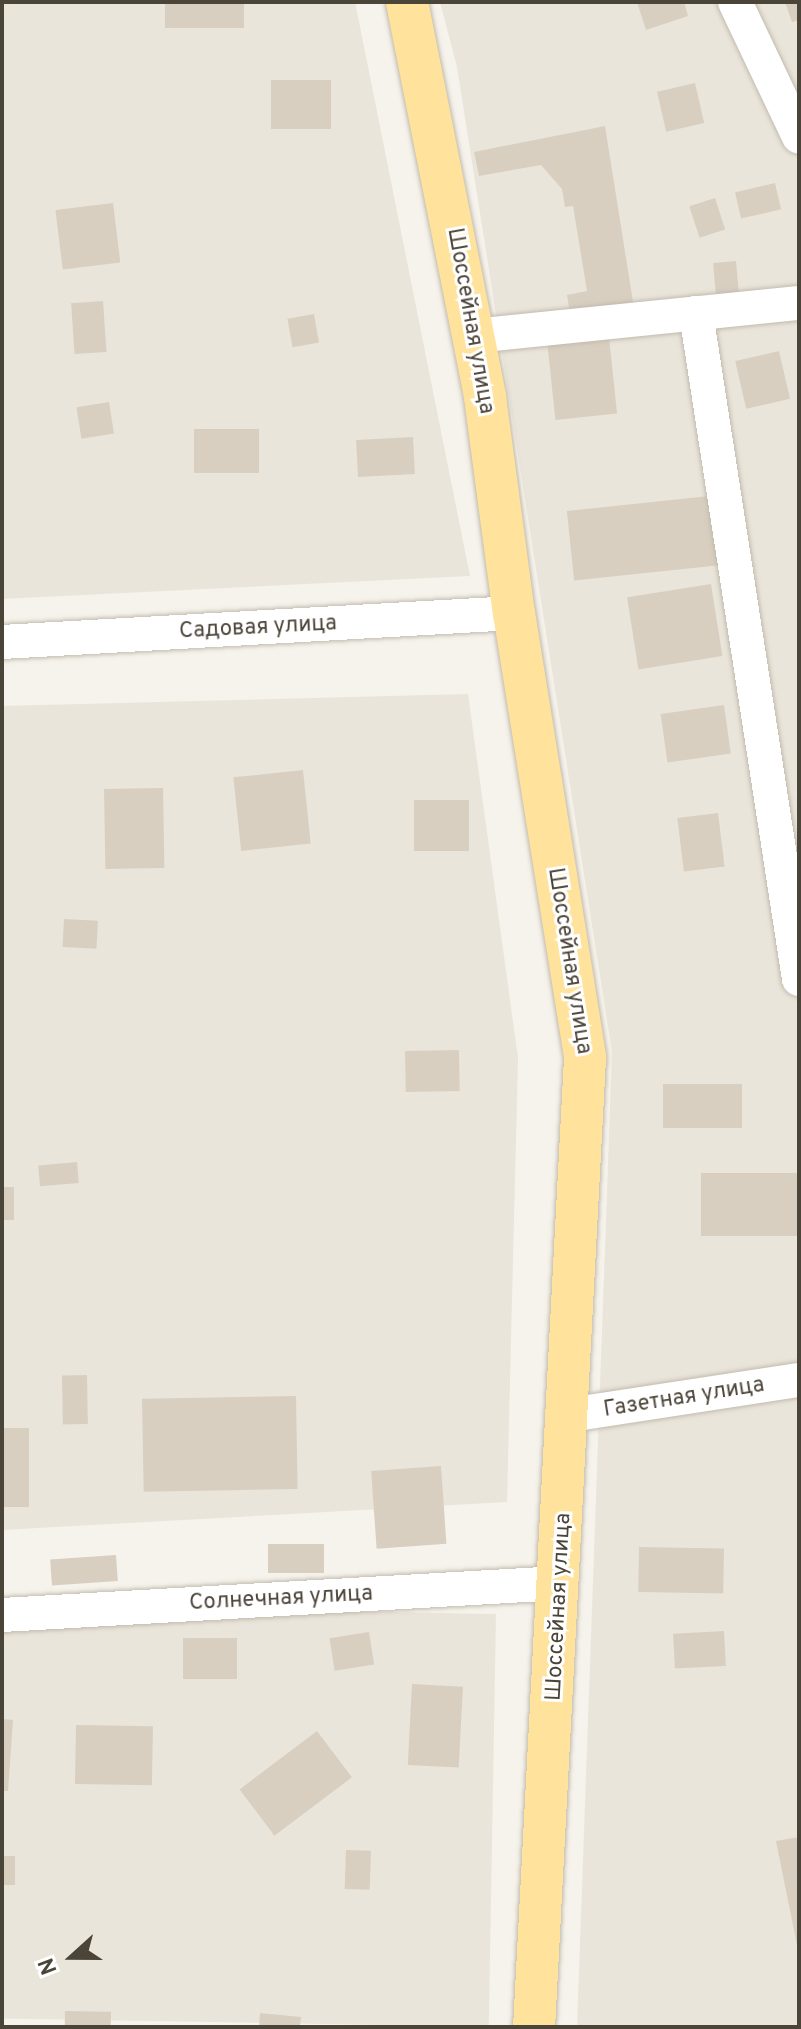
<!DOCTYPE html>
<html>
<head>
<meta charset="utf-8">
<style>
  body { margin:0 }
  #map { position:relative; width:801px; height:2029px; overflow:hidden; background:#f6f3ec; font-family:Overpass,sans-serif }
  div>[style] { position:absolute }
  .residential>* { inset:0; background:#eae5da; transform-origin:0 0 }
  .building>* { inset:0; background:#d8cfc1; transform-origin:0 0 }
  .roads { filter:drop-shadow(0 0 2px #c2bbae) drop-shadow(0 0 2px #c2bbae) }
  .minor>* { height:34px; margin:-17px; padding:0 17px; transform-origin:17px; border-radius:17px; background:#fff }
  .major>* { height:42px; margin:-21px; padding:0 21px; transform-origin:21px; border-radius:21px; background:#ffe39c }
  span { translate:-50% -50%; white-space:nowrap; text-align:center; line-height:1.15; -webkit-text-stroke:6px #fff; paint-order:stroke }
  .street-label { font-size:22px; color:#4b4439 }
  .frame { position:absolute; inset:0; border:4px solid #4b4439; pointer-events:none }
  .north { position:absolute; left:32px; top:1917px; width:80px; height:80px; -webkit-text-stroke:6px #fff; paint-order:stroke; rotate:249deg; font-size:22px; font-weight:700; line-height:32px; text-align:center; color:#4b4439 }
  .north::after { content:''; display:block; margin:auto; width:28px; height:36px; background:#4b4439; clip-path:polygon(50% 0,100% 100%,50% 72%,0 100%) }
</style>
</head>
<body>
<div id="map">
  <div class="residential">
    <i style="clip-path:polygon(2px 2px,355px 2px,470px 576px,2px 599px)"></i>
    <i style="clip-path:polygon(440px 2px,799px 2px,799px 2027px,577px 2027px,612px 1052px,457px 67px)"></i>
    <i style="clip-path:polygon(468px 694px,518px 1058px,507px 1502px,2px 1530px,2px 706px)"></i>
    <i style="left:496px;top:1614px;width:413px;height:495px;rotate:91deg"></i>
  </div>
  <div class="building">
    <i style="left:165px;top:2px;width:79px;height:26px"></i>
    <i style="clip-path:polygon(637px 2px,684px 2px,688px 16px,646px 30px)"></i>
    <i style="clip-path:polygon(785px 2px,799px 2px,799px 20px,792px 22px)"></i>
    <i style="left:331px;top:80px;width:49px;height:60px;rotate:90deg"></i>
    <i style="left:695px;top:83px;width:41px;height:39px;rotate:77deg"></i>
    <i style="clip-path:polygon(605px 126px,634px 308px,571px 319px,567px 295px,587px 291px,573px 206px,565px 207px,562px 189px,541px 165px,479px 176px,474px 152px)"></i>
    <i style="left:775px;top:183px;width:27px;height:41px;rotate:77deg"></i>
    <i style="left:715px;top:198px;width:33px;height:27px;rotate:72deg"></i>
    <i style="left:113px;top:203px;width:60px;height:58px;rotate:83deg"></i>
    <i style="left:736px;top:261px;width:34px;height:23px;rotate:85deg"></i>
    <i style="left:103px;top:301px;width:51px;height:32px;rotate:86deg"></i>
    <i style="left:314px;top:314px;width:29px;height:27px;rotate:80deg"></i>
    <i style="left:609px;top:337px;width:77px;height:62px;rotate:84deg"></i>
    <i style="left:779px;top:351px;width:49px;height:45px;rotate:77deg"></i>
    <i style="left:109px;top:402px;width:32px;height:33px;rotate:81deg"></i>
    <i style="left:194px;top:429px;width:65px;height:44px"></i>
    <i style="left:413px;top:437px;width:37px;height:57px;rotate:87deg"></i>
    <i style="left:719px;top:495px;width:70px;height:153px;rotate:84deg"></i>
    <i style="left:711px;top:584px;width:73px;height:85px;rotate:81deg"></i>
    <i style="left:724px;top:705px;width:49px;height:64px;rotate:82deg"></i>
    <i style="left:303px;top:770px;width:74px;height:70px;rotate:84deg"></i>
    <i style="left:163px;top:788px;width:80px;height:59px;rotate:89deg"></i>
    <i style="left:414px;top:800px;width:55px;height:51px"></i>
    <i style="left:718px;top:813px;width:54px;height:41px;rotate:83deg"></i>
    <i style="left:64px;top:919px;width:34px;height:28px;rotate:3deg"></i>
    <i style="left:459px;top:1050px;width:41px;height:54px;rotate:89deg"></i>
    <i style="left:742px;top:1084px;width:44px;height:79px;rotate:90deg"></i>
    <i style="left:77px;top:1162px;width:21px;height:39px;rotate:85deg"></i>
    <i style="left:799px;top:1173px;width:63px;height:98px;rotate:90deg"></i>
    <i style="left:2px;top:1187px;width:12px;height:33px"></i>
    <i style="left:87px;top:1375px;width:49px;height:25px;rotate:89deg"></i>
    <i style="left:296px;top:1396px;width:93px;height:154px;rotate:89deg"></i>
    <i style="left:2px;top:1428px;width:27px;height:79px"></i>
    <i style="left:441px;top:1466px;width:78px;height:70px;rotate:86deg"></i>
    <i style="left:324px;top:1544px;width:29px;height:56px;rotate:90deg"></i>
    <i style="left:639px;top:1547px;width:85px;height:45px;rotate:1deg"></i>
    <i style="left:116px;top:1555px;width:26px;height:66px;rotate:86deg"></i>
    <i style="left:724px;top:1631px;width:35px;height:51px;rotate:87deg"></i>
    <i style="left:369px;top:1632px;width:33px;height:40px;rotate:81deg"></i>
    <i style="left:237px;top:1638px;width:41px;height:54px;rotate:90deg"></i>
    <i style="left:412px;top:1684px;width:51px;height:81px;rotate:3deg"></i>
    <i style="clip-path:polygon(2px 1719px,13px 1720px,8px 1791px,2px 1791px)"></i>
    <i style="left:76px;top:1725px;width:77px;height:59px;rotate:1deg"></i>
    <i style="left:317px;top:1731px;width:58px;height:97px;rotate:53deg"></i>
    <i style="clip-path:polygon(799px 1837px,799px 1950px,798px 1950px,776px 1841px)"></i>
    <i style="left:346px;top:1850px;width:25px;height:39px;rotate:2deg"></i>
    <i style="left:2px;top:1856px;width:13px;height:29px"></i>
    <i style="left:65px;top:2011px;width:46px;height:16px;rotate:1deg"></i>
    <i style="clip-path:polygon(260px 2013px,301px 2017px,300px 2027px,259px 2027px)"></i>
  </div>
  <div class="roads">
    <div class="minor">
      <i style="left:735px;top:2px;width:149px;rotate:64.6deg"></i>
      <i style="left:696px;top:313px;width:674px;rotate:81.21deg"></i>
      <i style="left:473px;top:336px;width:328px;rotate:-5.8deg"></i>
      <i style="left:2px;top:642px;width:513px;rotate:-3.24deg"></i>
      <i style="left:569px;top:1415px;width:233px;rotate:-8.7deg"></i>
      <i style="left:2px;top:1615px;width:560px;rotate:-3.28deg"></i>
    </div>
    <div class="major">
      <i style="left:407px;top:2px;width:403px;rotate:78.8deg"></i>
      <i style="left:485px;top:397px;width:218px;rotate:82.4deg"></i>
      <i style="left:514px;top:613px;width:451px;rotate:80.9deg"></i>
      <i style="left:585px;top:1058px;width:970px;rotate:93.01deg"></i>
    </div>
  </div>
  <div class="street-label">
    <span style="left:470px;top:321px;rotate:80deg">Шоссейная улица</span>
    <span style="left:258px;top:628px;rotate:-3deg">Садовая улица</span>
    <span style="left:569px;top:961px;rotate:81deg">Шоссейная улица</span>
    <span style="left:684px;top:1398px;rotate:-9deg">Газетная улица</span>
    <span style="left:281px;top:1599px;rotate:-3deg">Солнечная улица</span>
    <span style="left:559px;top:1607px;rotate:-87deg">Шоссейная улица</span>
  </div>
  <div class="frame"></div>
  <div class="north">N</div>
</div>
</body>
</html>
